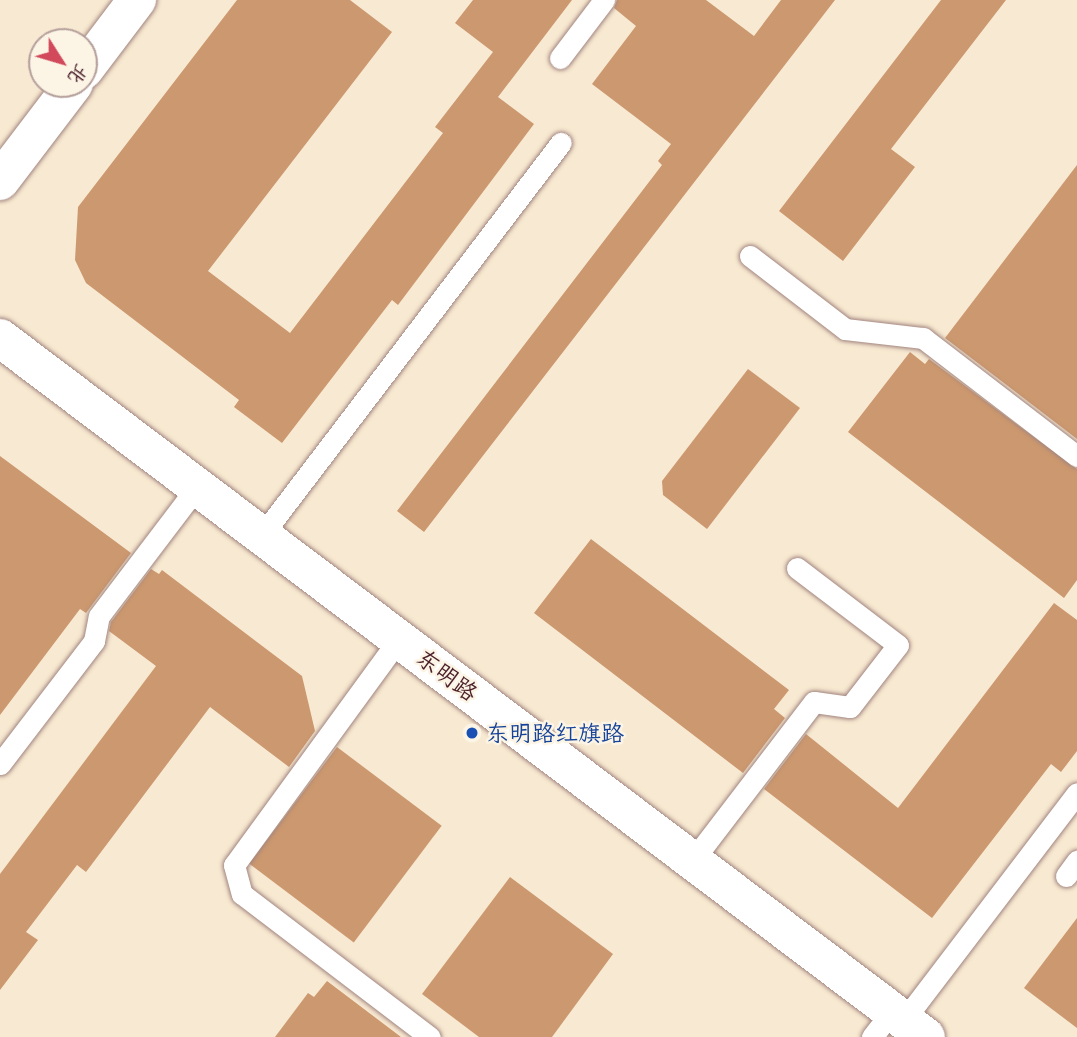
<!DOCTYPE html>
<html>
<head>
<meta charset="utf-8">
<style>
  body { margin:0 }
  #map { position:relative; width:1077px; height:1037px; overflow:hidden; background:#f8e9d2; font-family:"Patrick Hand","LXGW WenKai TC",sans-serif }
  div>[style] { position:absolute }
  .building>* { inset:0; background:#cc986f; transform-origin:0 0 }
  .roads { filter:drop-shadow(0 0 2px #a1847e) drop-shadow(0 0 2px #a1847e) }
  .service>* { height:21px; margin:-10.5px; padding:0 10.5px; transform-origin:10.5px; border-radius:10.5px; background:#fff }
  .minor>* { height:38px; margin:-19px; padding:0 19px; transform-origin:19px; border-radius:19px; background:#fff }
  .tertiary>* { height:38px; margin:-19px; padding:0 19px; transform-origin:19px; border-radius:19px; background:#fff }
  .dots>* { width:19px; height:19px; translate:-50% -50%; box-sizing:border-box; border:4px solid #fcf5e5; border-radius:50% }
  span { translate:-50% -50%; white-space:nowrap; text-align:center; line-height:1.15; -webkit-text-stroke:5px #fcf5e5; paint-order:stroke }
  .street-label { font-size:23px; color:#4a1f2b }
  .transit-label { font-size:23px; color:#164399 }
  .left { translate:0 -50%; text-align:left }
  .north { position:absolute; left:28px; top:28px; width:70px; height:70px; box-sizing:border-box; background:#fcf5e5; border:2px solid #b59f9b; border-radius:50%; rotate:127deg; font-size:19px; font-weight:700; line-height:28px; text-align:center; color:#4a1f2b }
  .north::after { content:''; display:block; margin:auto; width:24px; height:32px; background:#d1495b; clip-path:polygon(50% 0,100% 100%,50% 72%,0 100%) }
</style>
</head>
<body>
<div id="map">
  <div class="building">
    <i style="clip-path:polygon(237px 0,350px 0,392px 32px,208px 271px,290px 333px,443px 133px,435px 127px,493px 52px,455px 23px,473px 0,572px 0,498px 97px,534px 124px,398px 305px,392px 300px,282px 443px,234px 407px,239px 400px,86px 283px,75px 260px,78px 207px)"></i>
    <i style="clip-path:polygon(617px 0,706px 0,754px 36px,781px 0,835px 0,424px 532px,397px 511px,662px 165px,658px 161px,671px 144px,592px 84px,636px 26px,614px 8px)"></i>
    <i style="clip-path:polygon(941px 0,1006px 0,891px 149px,915px 167px,843px 261px,779px 211px)"></i>
    <i style="clip-path:polygon(1077px 165px,1077px 439px,945px 338px)"></i>
    <i style="clip-path:polygon(910px 352px,925px 364px,929px 359px,1077px 469px,1077px 580px,1064px 598px,848px 432px)"></i>
    <i style="clip-path:polygon(748px 369px,800px 408px,707px 529px,663px 495px,662px 481px)"></i>
    <i style="clip-path:polygon(0 456px,131px 553px,86px 613px,80px 609px,0 715px)"></i>
    <i style="clip-path:polygon(591px 539px,789px 690px,774px 709px,785px 718px,743px 773px,534px 613px)"></i>
    <i style="clip-path:polygon(151px 569px,159px 574px,162px 570px,302px 676px,315px 731px,289px 767px,210px 707px,86px 872px,77px 865px,26px 932px,38px 940px,0 990px,0 874px,156px 666px,109px 631px,111px 622px)"></i>
    <i style="clip-path:polygon(1054px 603px,1077px 620px,1077px 751px,1061px 772px,1051px 764px,932px 918px,764px 789px,806px 734px,898px 808px)"></i>
    <i style="left:337px;top:747px;width:131px;height:146px;rotate:37deg"></i>
    <i style="clip-path:polygon(510px 877px,613px 954px,552px 1037px,479px 1037px,422px 994px)"></i>
    <i style="clip-path:polygon(1077px 918px,1077px 1028px,1024px 988px)"></i>
    <i style="clip-path:polygon(327px 981px,401px 1037px,275px 1037px,308px 993px,314px 997px)"></i>
  </div>
  <div class="roads">
    <div class="service">
      <i style="left:560px;top:58px;width:73px;rotate:-52.8deg"></i>
      <i style="left:750px;top:256px;width:120px;rotate:37.5deg"></i>
      <i style="left:845px;top:329px;width:79px;rotate:6.6deg"></i>
      <i style="left:923px;top:338px;width:194px;rotate:37.5deg"></i>
      <i style="left:262px;top:535px;width:493px;rotate:-52.7deg"></i>
      <i style="left:399px;top:639px;width:280px;rotate:126.1deg"></i>
      <i style="left:234px;top:865px;width:30px;rotate:75deg"></i>
      <i style="left:242px;top:894px;width:236px;rotate:37.3deg"></i>
      <i style="left:0;top:764px;width:155px;rotate:-52.6deg"></i>
      <i style="left:94px;top:641px;width:25px;rotate:-79deg"></i>
      <i style="left:99px;top:616px;width:162px;rotate:-52.8deg"></i>
      <i style="left:693px;top:860px;width:199px;rotate:-52.6deg"></i>
      <i style="left:814px;top:702px;width:36px;rotate:8deg"></i>
      <i style="left:850px;top:707px;width:78px;rotate:-52.3deg"></i>
      <i style="left:898px;top:645px;width:127px;rotate:-142.7deg"></i>
      <i style="left:1066px;top:876px;width:19px;rotate:-54deg"></i>
      <i style="left:904px;top:1020px;width:285px;rotate:-52.7deg"></i>
      <i style="left:872px;top:1037px;width:33px;rotate:-52deg"></i>
    </div>
    <div class="minor">
      <i style="left:84px;top:70px;width:88px;rotate:-52.9deg"></i>
      <i style="left:0;top:181px;width:122px;rotate:-52.7deg"></i>
    </div>
    <div class="tertiary">
      <i style="left:0;top:338px;width:1160px;rotate:37.05deg"></i>
    </div>
  </div>
  <div class="dots">
    <i style="left:472px;top:733px;background:#1a4fb4"></i>
  </div>
  <div class="street-label">
    <span style="left:447px;top:675px;rotate:37deg">东明路</span>
  </div>
  <div class="transit-label">
    <span class="left" style="left:486px;top:733px">东明路红旗路</span>
  </div>
  <div class="north">北</div>
</div>
</body>
</html>
